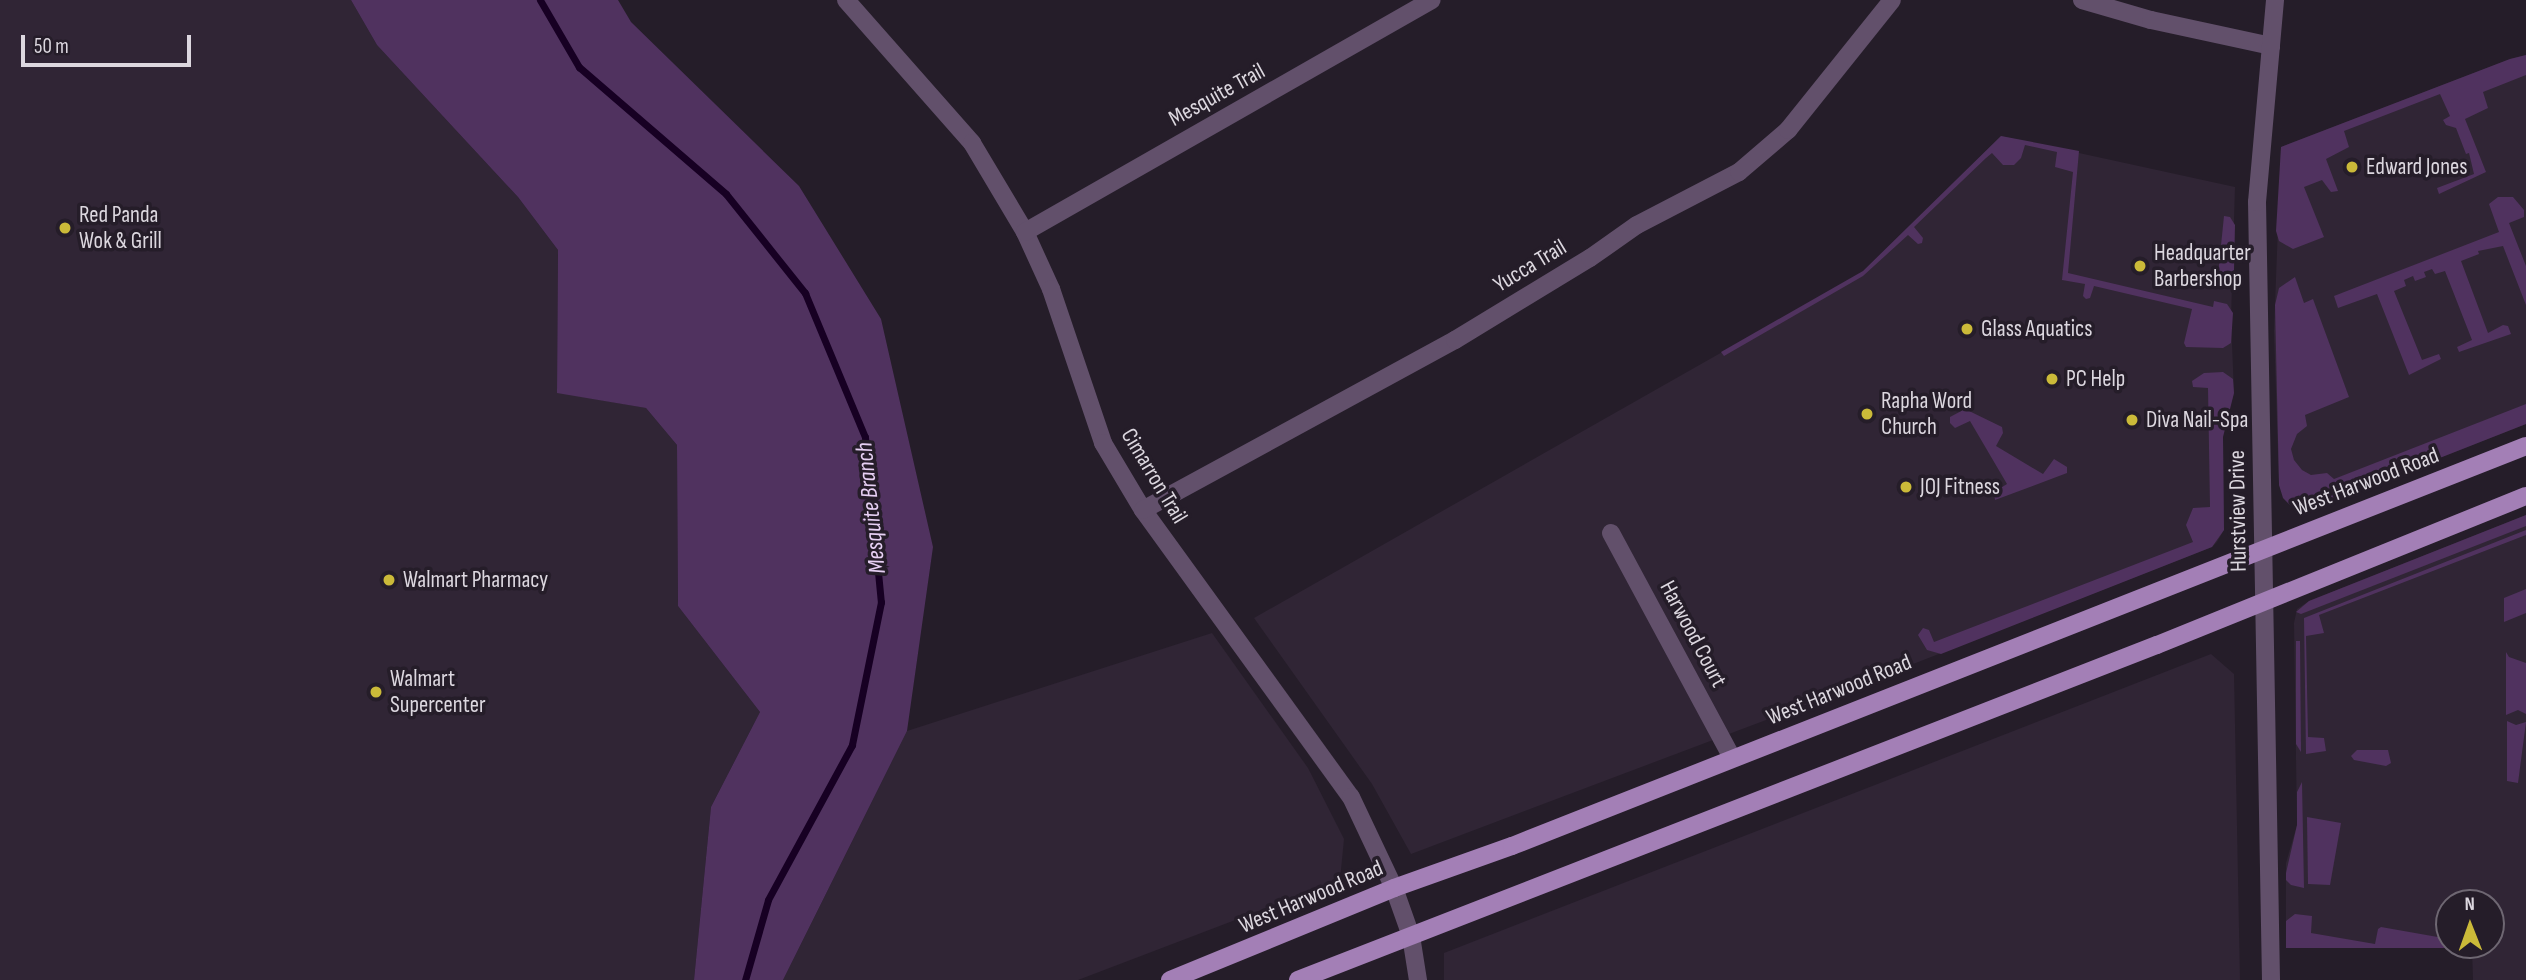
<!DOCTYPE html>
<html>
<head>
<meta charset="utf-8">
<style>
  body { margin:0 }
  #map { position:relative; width:2526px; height:980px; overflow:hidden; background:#251d29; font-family:"Sofia Sans Condensed",sans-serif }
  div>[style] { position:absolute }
  .built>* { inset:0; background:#302535 }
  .green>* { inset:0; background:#50325f }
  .stream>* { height:7px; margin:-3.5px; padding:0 3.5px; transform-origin:3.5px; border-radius:3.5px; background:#170023 }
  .minor>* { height:18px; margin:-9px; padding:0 9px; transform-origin:9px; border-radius:9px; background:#62506b }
  .major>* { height:18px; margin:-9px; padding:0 9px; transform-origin:9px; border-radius:9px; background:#a37fb6 }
  .dots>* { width:19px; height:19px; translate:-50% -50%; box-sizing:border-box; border:4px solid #251d29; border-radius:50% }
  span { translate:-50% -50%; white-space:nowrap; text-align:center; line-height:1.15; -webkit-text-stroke:7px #251d29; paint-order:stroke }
  .street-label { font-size:23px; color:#dcd7df }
  .poi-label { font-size:23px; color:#dcd7df }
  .left { translate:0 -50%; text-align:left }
  .water-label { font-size:24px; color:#e7d0f4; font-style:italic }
  .north { position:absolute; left:2435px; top:889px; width:70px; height:70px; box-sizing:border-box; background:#251d29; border:2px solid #6e6772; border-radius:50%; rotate:359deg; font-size:19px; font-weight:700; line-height:28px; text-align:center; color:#dcd7df }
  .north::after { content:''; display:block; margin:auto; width:24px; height:32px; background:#cbba39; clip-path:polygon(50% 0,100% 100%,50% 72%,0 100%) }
  .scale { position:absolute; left:21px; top:35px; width:170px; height:32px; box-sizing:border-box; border:4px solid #dcd7df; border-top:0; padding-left:9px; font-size:21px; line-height:24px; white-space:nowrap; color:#dcd7df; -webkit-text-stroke:5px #251d29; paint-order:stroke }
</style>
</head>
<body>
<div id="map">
  <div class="built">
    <i style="clip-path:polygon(0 0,351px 0,377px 45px,518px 197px,558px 250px,557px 392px,646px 408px,677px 445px,678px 606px,760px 712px,711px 807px,694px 980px,0 980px)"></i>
    <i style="clip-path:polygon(2526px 55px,2526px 424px,2338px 498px,2324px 500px,2312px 508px,2292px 507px,2285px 500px,2279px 485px,2274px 331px,2281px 147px,2510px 59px)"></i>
    <i style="clip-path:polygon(2001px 136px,2235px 187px,2231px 319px,2234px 393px,2223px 431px,2224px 530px,2217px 542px,2212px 547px,1885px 675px,1411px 854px,1372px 784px,1254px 618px,1863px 272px)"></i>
    <i style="clip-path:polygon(evenodd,2526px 515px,2526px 980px,2473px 980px,2472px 948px,2286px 948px,2286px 863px,2297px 825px,2294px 623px,2297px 609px,2309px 601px,2526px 515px,2449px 903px,2491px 903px,2491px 945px,2449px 945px,2449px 903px)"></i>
    <i style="clip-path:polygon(1212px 633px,1308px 768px,1344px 839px,1340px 880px,1078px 980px,783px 980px,907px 731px)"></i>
    <i style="clip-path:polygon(2211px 654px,2234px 674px,2240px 980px,1444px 980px,1444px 953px)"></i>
  </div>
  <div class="green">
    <i style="clip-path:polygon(351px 0,618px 0,631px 22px,799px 186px,881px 319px,933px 547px,907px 731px,783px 980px,694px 980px,711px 807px,760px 712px,678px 606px,677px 445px,646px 408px,557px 393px,558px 250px,518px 197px,377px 45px)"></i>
    <i style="clip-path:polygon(2526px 55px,2526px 75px,2483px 92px,2488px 108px,2465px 119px,2486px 172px,2439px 194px,2437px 188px,2474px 174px,2469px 153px,2466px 154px,2456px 128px,2446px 125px,2443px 120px,2450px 116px,2440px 94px,2344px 131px,2349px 147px,2326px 159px,2338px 191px,2331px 192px,2322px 180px,2304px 187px,2324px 237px,2293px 249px,2279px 241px,2276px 231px,2281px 147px,2510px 59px)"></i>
    <i style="clip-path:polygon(2001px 136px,2079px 151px,2068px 273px,2213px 307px,2214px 301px,2227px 304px,2233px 313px,2231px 343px,2223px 348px,2186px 347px,2184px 343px,2192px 309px,2094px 286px,2090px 298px,2086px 299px,2083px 296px,2085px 284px,2062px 280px,2073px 172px,2055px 167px,2057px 152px,2025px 145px,2021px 158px,2014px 165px,2003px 165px,1992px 153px,1986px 158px,1914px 227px,1923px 238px,1922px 243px,1918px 244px,1908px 235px,1863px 276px,1724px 356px,1721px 352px,1863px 271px)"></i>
    <i style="clip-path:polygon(2498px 197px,2513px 197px,2524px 210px,2524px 217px,2509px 223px,2526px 266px,2526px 305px,2503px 246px,2478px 251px,2479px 254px,2461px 261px,2488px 333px,2503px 325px,2508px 326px,2511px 334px,2459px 352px,2457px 347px,2472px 340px,2445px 271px,2435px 274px,2432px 269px,2424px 272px,2426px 277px,2415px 281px,2413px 276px,2404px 280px,2406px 286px,2394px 291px,2422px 360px,2439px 354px,2441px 359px,2409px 375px,2377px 294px,2338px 308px,2334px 296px,2499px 232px,2489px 204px)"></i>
    <i style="clip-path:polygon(2224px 216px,2230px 217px,2235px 225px,2234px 270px,2228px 277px,2218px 275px)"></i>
    <i style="clip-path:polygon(2295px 277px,2304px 303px,2313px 299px,2349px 397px,2305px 415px,2307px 426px,2297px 434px,2291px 449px,2294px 460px,2302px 470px,2311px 475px,2327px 473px,2334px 479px,2526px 404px,2526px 424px,2338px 498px,2324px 500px,2312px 508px,2292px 507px,2283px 498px,2279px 485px,2275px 305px,2279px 288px)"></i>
    <i style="clip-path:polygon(2223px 372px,2233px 379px,2234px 393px,2223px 437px,2224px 530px,2212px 547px,1941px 654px,1927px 650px,1918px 635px,1923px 628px,1929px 630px,1934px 642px,2193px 542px,2186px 525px,2193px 508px,2210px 507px,2208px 388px,2193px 387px,2192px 381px,2204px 373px)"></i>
    <i style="clip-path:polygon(1965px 409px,2002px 427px,2003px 433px,1996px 446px,2043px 474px,2054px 459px,2067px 467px,2067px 473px,1995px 500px,1994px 492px,2007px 484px,1970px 421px,1955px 428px,1950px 423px,1950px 417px)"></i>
    <i style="clip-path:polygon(2526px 515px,2526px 526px,2301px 614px,2296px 612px,2309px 601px)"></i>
    <i style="clip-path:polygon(2526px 530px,2526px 535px,2319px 615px,2324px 633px,2306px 636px,2308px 737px,2324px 738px,2326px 751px,2306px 754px,2304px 618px)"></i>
    <i style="clip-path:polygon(2526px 589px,2526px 613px,2504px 622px,2504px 598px)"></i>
    <i style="clip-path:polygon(2296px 641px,2300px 641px,2301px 752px,2296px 744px)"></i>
    <i style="clip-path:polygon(2506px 652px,2509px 657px,2526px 663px,2526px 714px,2518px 710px,2506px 715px)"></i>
    <i style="clip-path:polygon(2507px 721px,2516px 725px,2526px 722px,2518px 783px,2507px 781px)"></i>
    <i style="clip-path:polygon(2357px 750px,2388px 750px,2391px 763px,2386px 766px,2354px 760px,2351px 756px)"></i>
    <i style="clip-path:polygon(2302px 782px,2304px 888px,2291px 885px,2286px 880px,2286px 873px,2297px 825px,2297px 792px)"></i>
    <i style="clip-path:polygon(2307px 817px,2341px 823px,2330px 885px,2308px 884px)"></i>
    <i style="clip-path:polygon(2295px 914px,2312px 916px,2311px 933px,2375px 944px,2378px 929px,2381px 927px,2449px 939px,2449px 945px,2472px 945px,2472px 948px,2286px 948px,2286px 921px)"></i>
  </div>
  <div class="stream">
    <i style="left:540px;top:0;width:78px;rotate:59.8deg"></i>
    <i style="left:579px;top:67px;width:194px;rotate:40.8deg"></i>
    <i style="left:726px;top:194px;width:127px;rotate:51.4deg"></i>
    <i style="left:805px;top:293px;width:156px;rotate:67.4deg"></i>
    <i style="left:865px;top:437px;width:166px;rotate:84.5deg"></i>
    <i style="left:881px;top:602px;width:146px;rotate:101.5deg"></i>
    <i style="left:852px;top:745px;width:176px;rotate:118.5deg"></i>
    <i style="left:768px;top:900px;width:83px;rotate:106deg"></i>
  </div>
  <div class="minor">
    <i style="left:846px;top:0;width:191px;rotate:48.6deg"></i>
    <i style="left:972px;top:143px;width:104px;rotate:59.2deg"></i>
    <i style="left:1025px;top:232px;width:63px;rotate:65.5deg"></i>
    <i style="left:1051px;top:289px;width:163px;rotate:71.3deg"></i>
    <i style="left:1103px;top:443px;width:78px;rotate:59.2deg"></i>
    <i style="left:1143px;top:510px;width:354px;rotate:54.1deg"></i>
    <i style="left:1351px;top:797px;width:101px;rotate:64.7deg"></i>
    <i style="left:1394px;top:888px;width:51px;rotate:70.5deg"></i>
    <i style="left:1411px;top:936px;width:45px;rotate:81deg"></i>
    <i style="left:2082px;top:0;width:72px;rotate:16.2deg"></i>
    <i style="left:2151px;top:20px;width:123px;rotate:12.2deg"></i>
    <i style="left:1025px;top:232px;width:468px;rotate:-29.7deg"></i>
    <i style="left:1143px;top:510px;width:355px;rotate:-28.6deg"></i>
    <i style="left:1455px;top:340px;width:158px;rotate:-31.3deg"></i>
    <i style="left:1590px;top:258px;width:57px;rotate:-35.1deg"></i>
    <i style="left:1637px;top:225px;width:115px;rotate:-27.5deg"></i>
    <i style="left:1739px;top:172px;width:65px;rotate:-40.6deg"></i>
    <i style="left:1788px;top:130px;width:166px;rotate:-51.3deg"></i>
    <i style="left:1611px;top:533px;width:255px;rotate:61.7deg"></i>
    <i style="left:2271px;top:980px;width:778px;rotate:-91.03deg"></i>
    <i style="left:2257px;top:202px;width:203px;rotate:-84.9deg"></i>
  </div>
  <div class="major">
    <i style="left:1170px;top:980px;width:242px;rotate:-22.3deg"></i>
    <i style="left:1394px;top:888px;width:125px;rotate:-19.6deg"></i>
    <i style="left:1512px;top:846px;width:1090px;rotate:-21.53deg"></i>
    <i style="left:1298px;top:980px;width:922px;rotate:-21.31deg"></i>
    <i style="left:2157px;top:645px;width:398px;rotate:-22deg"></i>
  </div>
  <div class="dots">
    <i style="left:2352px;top:167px;background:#cbba39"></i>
    <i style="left:65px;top:228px;background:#cbba39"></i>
    <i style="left:2140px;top:266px;background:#cbba39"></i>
    <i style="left:1967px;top:329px;background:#cbba39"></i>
    <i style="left:2052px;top:379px;background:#cbba39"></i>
    <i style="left:1867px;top:414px;background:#cbba39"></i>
    <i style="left:2132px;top:420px;background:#cbba39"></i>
    <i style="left:1906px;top:487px;background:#cbba39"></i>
    <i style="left:389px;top:580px;background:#cbba39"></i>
    <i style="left:376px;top:692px;background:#cbba39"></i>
  </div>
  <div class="street-label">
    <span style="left:1217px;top:95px;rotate:-29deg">Mesquite Trail</span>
    <span style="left:1530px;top:266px;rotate:-31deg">Yucca Trail</span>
    <span style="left:1154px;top:476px;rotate:59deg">Cimarron Trail</span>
    <span style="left:2366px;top:482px;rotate:-21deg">West Harwood Road</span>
    <span style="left:2238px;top:511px;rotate:-91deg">Hurstview Drive</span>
    <span style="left:1693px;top:634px;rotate:62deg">Harwood Court</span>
    <span style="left:1839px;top:690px;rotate:-22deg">West Harwood Road</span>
    <span style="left:1311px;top:897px;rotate:-23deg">West Harwood Road</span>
  </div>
  <div class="poi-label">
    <span class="left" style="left:2366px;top:167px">Edward Jones</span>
    <span class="left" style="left:79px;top:228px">Red Panda<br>Wok &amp; Grill</span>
    <span class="left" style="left:2154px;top:266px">Headquarter<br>Barbershop</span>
    <span class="left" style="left:1981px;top:329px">Glass Aquatics</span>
    <span class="left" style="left:2066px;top:379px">PC Help</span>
    <span class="left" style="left:1881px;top:414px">Rapha Word<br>Church</span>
    <span class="left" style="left:2146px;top:420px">Diva Nail-Spa</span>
    <span class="left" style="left:1920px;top:487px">JOJ Fitness</span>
    <span class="left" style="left:403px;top:580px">Walmart Pharmacy</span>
    <span class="left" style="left:390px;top:692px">Walmart<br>Supercenter</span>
  </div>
  <div class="water-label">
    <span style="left:871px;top:508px;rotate:-96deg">Mesquite Branch</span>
  </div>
  <div class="north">N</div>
  <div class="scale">50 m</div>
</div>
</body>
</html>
